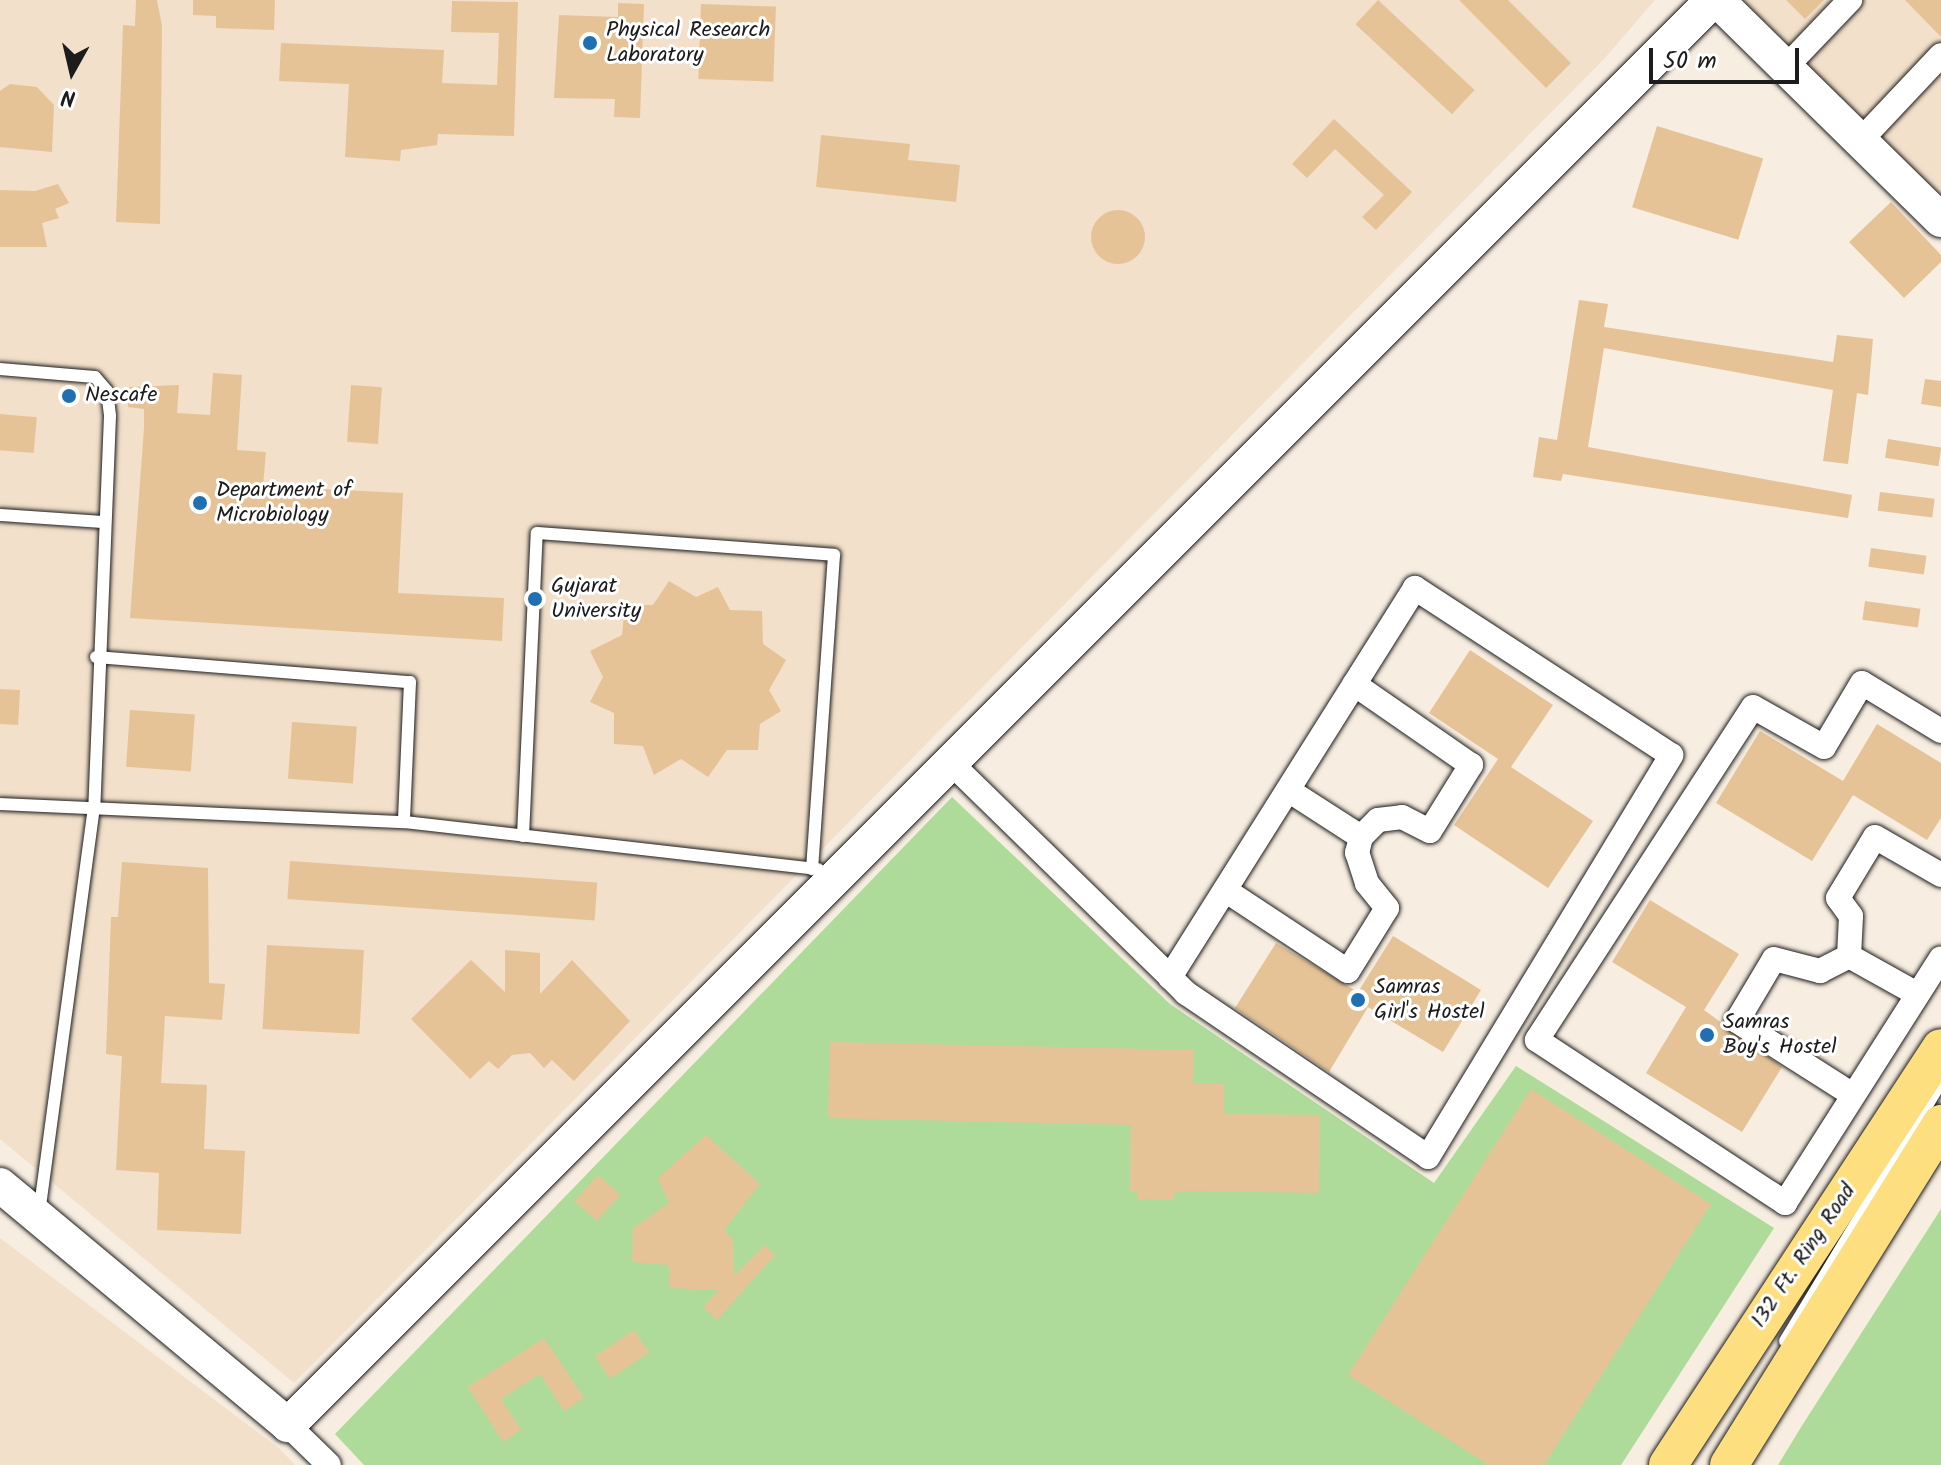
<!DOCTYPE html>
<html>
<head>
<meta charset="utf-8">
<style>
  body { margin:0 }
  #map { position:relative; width:1941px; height:1465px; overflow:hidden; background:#f7ede0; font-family:Kalam,sans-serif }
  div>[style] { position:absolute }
  .built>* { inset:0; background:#f2e0ca }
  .green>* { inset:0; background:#aedb99 }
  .building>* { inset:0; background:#e5c397; transform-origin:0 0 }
  .round { border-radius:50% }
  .roads { filter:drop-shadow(0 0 2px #1c1c1c) drop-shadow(0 0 2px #1c1c1c) }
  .lane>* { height:12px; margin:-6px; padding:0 6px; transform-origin:6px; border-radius:6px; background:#fff }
  .street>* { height:24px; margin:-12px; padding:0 12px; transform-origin:12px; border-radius:12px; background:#fff }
  .secondary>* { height:34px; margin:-17px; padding:0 17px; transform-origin:17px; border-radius:17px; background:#fff }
  .primary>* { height:38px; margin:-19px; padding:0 19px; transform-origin:19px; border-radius:19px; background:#fedf80 }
  .dots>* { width:22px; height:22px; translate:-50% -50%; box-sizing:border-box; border:4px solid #fff; border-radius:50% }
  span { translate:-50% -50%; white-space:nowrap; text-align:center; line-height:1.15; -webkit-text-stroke:6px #fff; paint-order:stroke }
  .poi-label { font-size:22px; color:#1c1c1c }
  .left { translate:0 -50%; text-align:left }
  .street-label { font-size:22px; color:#1c1c1c }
  .north { position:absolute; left:32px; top:32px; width:80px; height:80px; -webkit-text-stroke:6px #fff; paint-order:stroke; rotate:188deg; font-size:22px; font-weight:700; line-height:32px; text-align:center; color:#1c1c1c }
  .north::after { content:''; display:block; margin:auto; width:28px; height:36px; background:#1c1c1c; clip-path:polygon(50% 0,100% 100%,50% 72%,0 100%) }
  .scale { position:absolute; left:1649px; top:48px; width:150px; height:36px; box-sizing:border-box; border:4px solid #1c1c1c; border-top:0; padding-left:10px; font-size:24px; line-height:28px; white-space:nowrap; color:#1c1c1c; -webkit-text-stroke:6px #fff; paint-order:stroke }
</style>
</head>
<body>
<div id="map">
  <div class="built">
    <i style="clip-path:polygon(0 0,1655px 0,1604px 59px,294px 1383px,0 1139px)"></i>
    <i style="clip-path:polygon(1733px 0,1941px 0,1941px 203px)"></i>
    <i style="clip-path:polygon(0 1238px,280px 1449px,295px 1465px,0 1465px)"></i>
  </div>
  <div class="green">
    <i style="clip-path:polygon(952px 797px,1170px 1004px,1434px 1183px,1516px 1066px,1774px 1228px,1621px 1465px,364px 1465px,335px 1434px)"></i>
    <i style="clip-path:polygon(1941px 1209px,1941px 1465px,1778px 1465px,1803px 1424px)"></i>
  </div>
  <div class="building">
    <i style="clip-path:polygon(136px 0,157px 0,162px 26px,160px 224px,116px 222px,123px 25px,135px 26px)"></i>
    <i style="clip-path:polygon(193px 0,275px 0,274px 30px,216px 28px,216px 16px,193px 15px)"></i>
    <i style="left:1378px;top:0;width:132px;height:33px;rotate:43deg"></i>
    <i style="clip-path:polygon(1459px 0,1508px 0,1571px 63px,1546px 88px)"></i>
    <i style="clip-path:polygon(1786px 0,1824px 0,1805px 19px)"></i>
    <i style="clip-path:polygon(1905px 0,1941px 0,1941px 37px)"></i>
    <i style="clip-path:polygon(452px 1px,518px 2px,514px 136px,438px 134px,437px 145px,401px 150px,400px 161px,345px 157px,349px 84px,279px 81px,281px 43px,444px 50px,442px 83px,497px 85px,499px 33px,451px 32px)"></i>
    <i style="clip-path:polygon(618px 3px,644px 4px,640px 118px,614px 117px,615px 99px,554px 98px,559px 15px,618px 17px)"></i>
    <i style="left:701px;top:4px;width:75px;height:75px;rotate:2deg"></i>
    <i style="clip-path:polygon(10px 84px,37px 87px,54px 105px,52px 152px,0 147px,0 91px)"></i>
    <i style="clip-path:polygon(1334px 119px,1412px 192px,1376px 230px,1362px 217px,1384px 195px,1335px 149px,1307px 178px,1292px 164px)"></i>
    <i style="left:1657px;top:126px;width:111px;height:85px;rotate:17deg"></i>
    <i style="clip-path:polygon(821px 135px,910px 144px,908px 160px,960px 165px,956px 202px,816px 187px)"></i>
    <i style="clip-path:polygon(58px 184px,69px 203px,55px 209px,59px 218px,42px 223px,47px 247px,0 247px,0 190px,35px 191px)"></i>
    <i style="clip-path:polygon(1891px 202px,1941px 255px,1941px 262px,1904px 298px,1849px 242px)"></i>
    <i class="round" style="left:1091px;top:210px;width:54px;height:54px"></i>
    <i style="clip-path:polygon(1579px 300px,1608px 304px,1604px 327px,1833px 362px,1837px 335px,1873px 339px,1868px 395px,1857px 393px,1848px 464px,1823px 461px,1833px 390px,1604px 348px,1588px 447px,1852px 495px,1848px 518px,1563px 474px,1561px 481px,1533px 477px,1539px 437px,1557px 440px)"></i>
    <i style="clip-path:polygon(213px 373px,242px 375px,237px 450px,266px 452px,263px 486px,403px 493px,398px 593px,504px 598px,502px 641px,130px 618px,144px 428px,144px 409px,128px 407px,129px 387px,179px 385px,177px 413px,210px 415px)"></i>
    <i style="clip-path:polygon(1925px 379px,1941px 381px,1941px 407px,1921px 404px)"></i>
    <i style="left:351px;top:385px;width:31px;height:57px;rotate:4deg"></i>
    <i style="left:0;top:414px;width:37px;height:36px;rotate:5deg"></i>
    <i style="left:1888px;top:439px;width:54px;height:19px;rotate:9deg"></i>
    <i style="left:1880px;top:492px;width:55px;height:19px;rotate:7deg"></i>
    <i style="left:1871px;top:548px;width:56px;height:19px;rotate:8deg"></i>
    <i style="clip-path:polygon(669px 581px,696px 597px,718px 587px,730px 610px,762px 611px,763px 644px,786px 660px,769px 690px,781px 711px,760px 724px,758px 750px,727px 750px,708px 777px,681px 759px,654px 775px,643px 746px,614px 744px,614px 713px,590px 702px,603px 677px,590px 651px,622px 635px,625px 605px,653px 605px)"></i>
    <i style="left:1865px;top:601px;width:56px;height:19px;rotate:8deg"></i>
    <i style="clip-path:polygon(1470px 650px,1553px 705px,1511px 767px,1593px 821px,1548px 888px,1454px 825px,1498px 759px,1429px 713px)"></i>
    <i style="left:0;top:689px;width:20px;height:35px;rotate:3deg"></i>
    <i style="left:130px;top:710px;width:65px;height:57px;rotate:4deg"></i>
    <i style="left:292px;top:722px;width:65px;height:57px;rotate:4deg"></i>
    <i style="clip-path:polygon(1877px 724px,1941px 763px,1941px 818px,1927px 840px,1853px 795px,1812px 861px,1716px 803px,1760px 731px,1843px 781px)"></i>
    <i style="left:290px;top:861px;width:308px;height:38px;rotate:4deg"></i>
    <i style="clip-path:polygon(122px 862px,208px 868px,209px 983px,225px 984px,222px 1020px,165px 1016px,161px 1083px,207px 1085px,204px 1149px,245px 1151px,241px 1234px,157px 1230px,159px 1173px,116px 1170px,122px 1056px,106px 1054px,111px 917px,118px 917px)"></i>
    <i style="clip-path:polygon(1650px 900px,1739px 954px,1704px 1010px,1782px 1067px,1742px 1132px,1646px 1073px,1686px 1007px,1612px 962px)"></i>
    <i style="clip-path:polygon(1393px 936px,1481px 990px,1443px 1052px,1368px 1007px,1329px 1072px,1235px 1008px,1276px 943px,1358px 992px)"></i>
    <i style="left:267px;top:945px;width:97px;height:84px;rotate:3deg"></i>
    <i style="clip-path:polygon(505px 950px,540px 953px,540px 994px,572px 960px,630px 1021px,574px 1081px,552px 1060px,544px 1068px,530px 1053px,512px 1055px,498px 1069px,489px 1061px,470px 1079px,411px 1019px,471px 960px,505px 992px)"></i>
    <i style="clip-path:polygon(830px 1042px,1194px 1050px,1193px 1083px,1224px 1084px,1224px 1114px,1320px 1115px,1319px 1193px,1185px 1191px,1174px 1193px,1173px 1200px,1137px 1199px,1138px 1192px,1130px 1192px,1131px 1125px,828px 1118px)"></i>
    <i style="clip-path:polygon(1531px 1089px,1711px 1204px,1544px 1465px,1489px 1465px,1348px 1375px)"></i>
    <i style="clip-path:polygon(706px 1135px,760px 1184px,724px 1230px,733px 1240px,734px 1276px,765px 1245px,775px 1255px,717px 1320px,703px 1307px,719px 1290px,669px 1288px,669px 1265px,632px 1262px,633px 1228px,669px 1203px,658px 1178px)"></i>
    <i style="left:598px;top:1175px;width:30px;height:35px;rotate:42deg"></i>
    <i style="left:634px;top:1330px;width:27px;height:47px;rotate:56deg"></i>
    <i style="clip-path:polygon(544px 1338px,584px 1398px,564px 1411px,540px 1374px,501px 1399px,521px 1430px,503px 1442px,468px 1387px)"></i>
  </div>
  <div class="roads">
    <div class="lane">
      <i style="left:0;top:369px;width:95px;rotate:4.8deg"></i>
      <i style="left:95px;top:377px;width:18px;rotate:49deg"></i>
      <i style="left:107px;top:391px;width:25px;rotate:83deg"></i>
      <i style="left:110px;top:416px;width:391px;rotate:92.3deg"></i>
      <i style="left:94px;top:807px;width:410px;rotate:97.7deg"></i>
      <i style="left:0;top:515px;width:104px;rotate:3.9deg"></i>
      <i style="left:96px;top:657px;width:315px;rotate:4.6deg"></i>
      <i style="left:410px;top:682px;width:140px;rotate:92.5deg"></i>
      <i style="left:0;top:804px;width:404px;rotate:2.6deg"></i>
      <i style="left:404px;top:822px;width:417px;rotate:6.5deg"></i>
      <i style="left:523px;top:836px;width:303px;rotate:-87.4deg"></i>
      <i style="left:537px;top:533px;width:298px;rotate:4.2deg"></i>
      <i style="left:834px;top:555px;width:315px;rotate:94deg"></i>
      <i style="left:1785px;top:1341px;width:298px;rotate:-58.9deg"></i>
    </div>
    <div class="street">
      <i style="left:1786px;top:67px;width:93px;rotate:-46.3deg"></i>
      <i style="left:1860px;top:141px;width:118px;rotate:-46.7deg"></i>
      <i style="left:1941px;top:731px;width:92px;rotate:-148.7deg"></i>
      <i style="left:1862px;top:683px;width:74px;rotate:120.7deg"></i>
      <i style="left:1824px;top:747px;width:81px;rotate:-150.6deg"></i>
      <i style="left:1753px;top:707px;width:397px;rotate:123deg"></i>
      <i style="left:1537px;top:1040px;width:297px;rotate:33.3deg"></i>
      <i style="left:1785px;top:1203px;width:290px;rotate:-57.5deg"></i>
      <i style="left:951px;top:763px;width:306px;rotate:44.3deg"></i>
      <i style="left:1170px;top:977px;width:23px;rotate:45deg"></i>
      <i style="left:1186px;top:993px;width:292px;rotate:34.1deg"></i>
      <i style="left:1428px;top:1157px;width:470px;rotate:-58.8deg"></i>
      <i style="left:1671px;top:755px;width:306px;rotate:-146.9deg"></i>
      <i style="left:1415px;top:588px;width:460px;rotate:122.2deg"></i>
      <i style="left:1288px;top:790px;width:87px;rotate:32.8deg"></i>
      <i style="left:1225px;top:890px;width:147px;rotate:33.4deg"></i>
      <i style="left:1348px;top:971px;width:74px;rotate:-58.2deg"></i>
      <i style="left:1387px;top:908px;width:32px;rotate:-129deg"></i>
      <i style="left:1367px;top:883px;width:32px;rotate:-108deg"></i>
      <i style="left:1357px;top:853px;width:16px;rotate:-76deg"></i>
      <i style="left:1361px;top:837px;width:24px;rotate:-45deg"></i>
      <i style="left:1378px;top:820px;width:24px;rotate:-7deg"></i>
      <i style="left:1402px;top:817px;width:31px;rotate:27deg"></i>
      <i style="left:1430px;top:831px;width:78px;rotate:-58.2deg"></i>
      <i style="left:1471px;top:765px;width:142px;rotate:-145.3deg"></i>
      <i style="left:1849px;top:956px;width:78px;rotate:29.2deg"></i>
      <i style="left:1853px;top:1095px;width:138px;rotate:-147.5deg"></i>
      <i style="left:1737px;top:1021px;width:72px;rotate:-59.2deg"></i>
      <i style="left:1774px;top:959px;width:48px;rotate:14.6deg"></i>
      <i style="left:1820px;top:971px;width:33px;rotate:-27deg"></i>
      <i style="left:1849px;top:956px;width:40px;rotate:-87.1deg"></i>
      <i style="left:1851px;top:916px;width:22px;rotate:-126deg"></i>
      <i style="left:1838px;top:898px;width:71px;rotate:-58.8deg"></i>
      <i style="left:1875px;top:837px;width:76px;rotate:29.9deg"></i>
      <i style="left:288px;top:1425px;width:57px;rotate:44.3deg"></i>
    </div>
    <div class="secondary">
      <i style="left:1717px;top:0;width:314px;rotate:44.5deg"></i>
      <i style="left:0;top:1185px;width:375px;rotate:39.8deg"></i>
      <i style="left:288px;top:1425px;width:2015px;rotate:-45deg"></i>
    </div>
    <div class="primary">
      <i style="left:1668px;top:1465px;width:498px;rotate:-56.8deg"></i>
      <i style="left:1729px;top:1465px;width:402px;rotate:-58.1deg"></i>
    </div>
  </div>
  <div class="dots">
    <i style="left:590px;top:43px;background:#1f6fb2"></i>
    <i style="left:69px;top:396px;background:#1f6fb2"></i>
    <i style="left:200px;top:503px;background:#1f6fb2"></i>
    <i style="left:535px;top:599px;background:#1f6fb2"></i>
    <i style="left:1358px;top:1000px;background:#1f6fb2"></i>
    <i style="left:1707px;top:1035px;background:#1f6fb2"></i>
  </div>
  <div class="poi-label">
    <span class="left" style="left:606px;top:43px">Physical Research<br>Laboratory</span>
    <span class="left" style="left:85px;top:396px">Nescafe</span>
    <span class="left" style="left:216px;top:503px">Department of<br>Microbiology</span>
    <span class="left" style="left:551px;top:599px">Gujarat<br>University</span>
    <span class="left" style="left:1374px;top:1000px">Samras<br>Girl's Hostel</span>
    <span class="left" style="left:1723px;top:1035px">Samras<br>Boy's Hostel</span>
  </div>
  <div class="street-label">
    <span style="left:1804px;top:1256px;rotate:-56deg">132 Ft. Ring Road</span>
  </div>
  <div class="north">N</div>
  <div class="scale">50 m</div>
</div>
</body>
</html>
